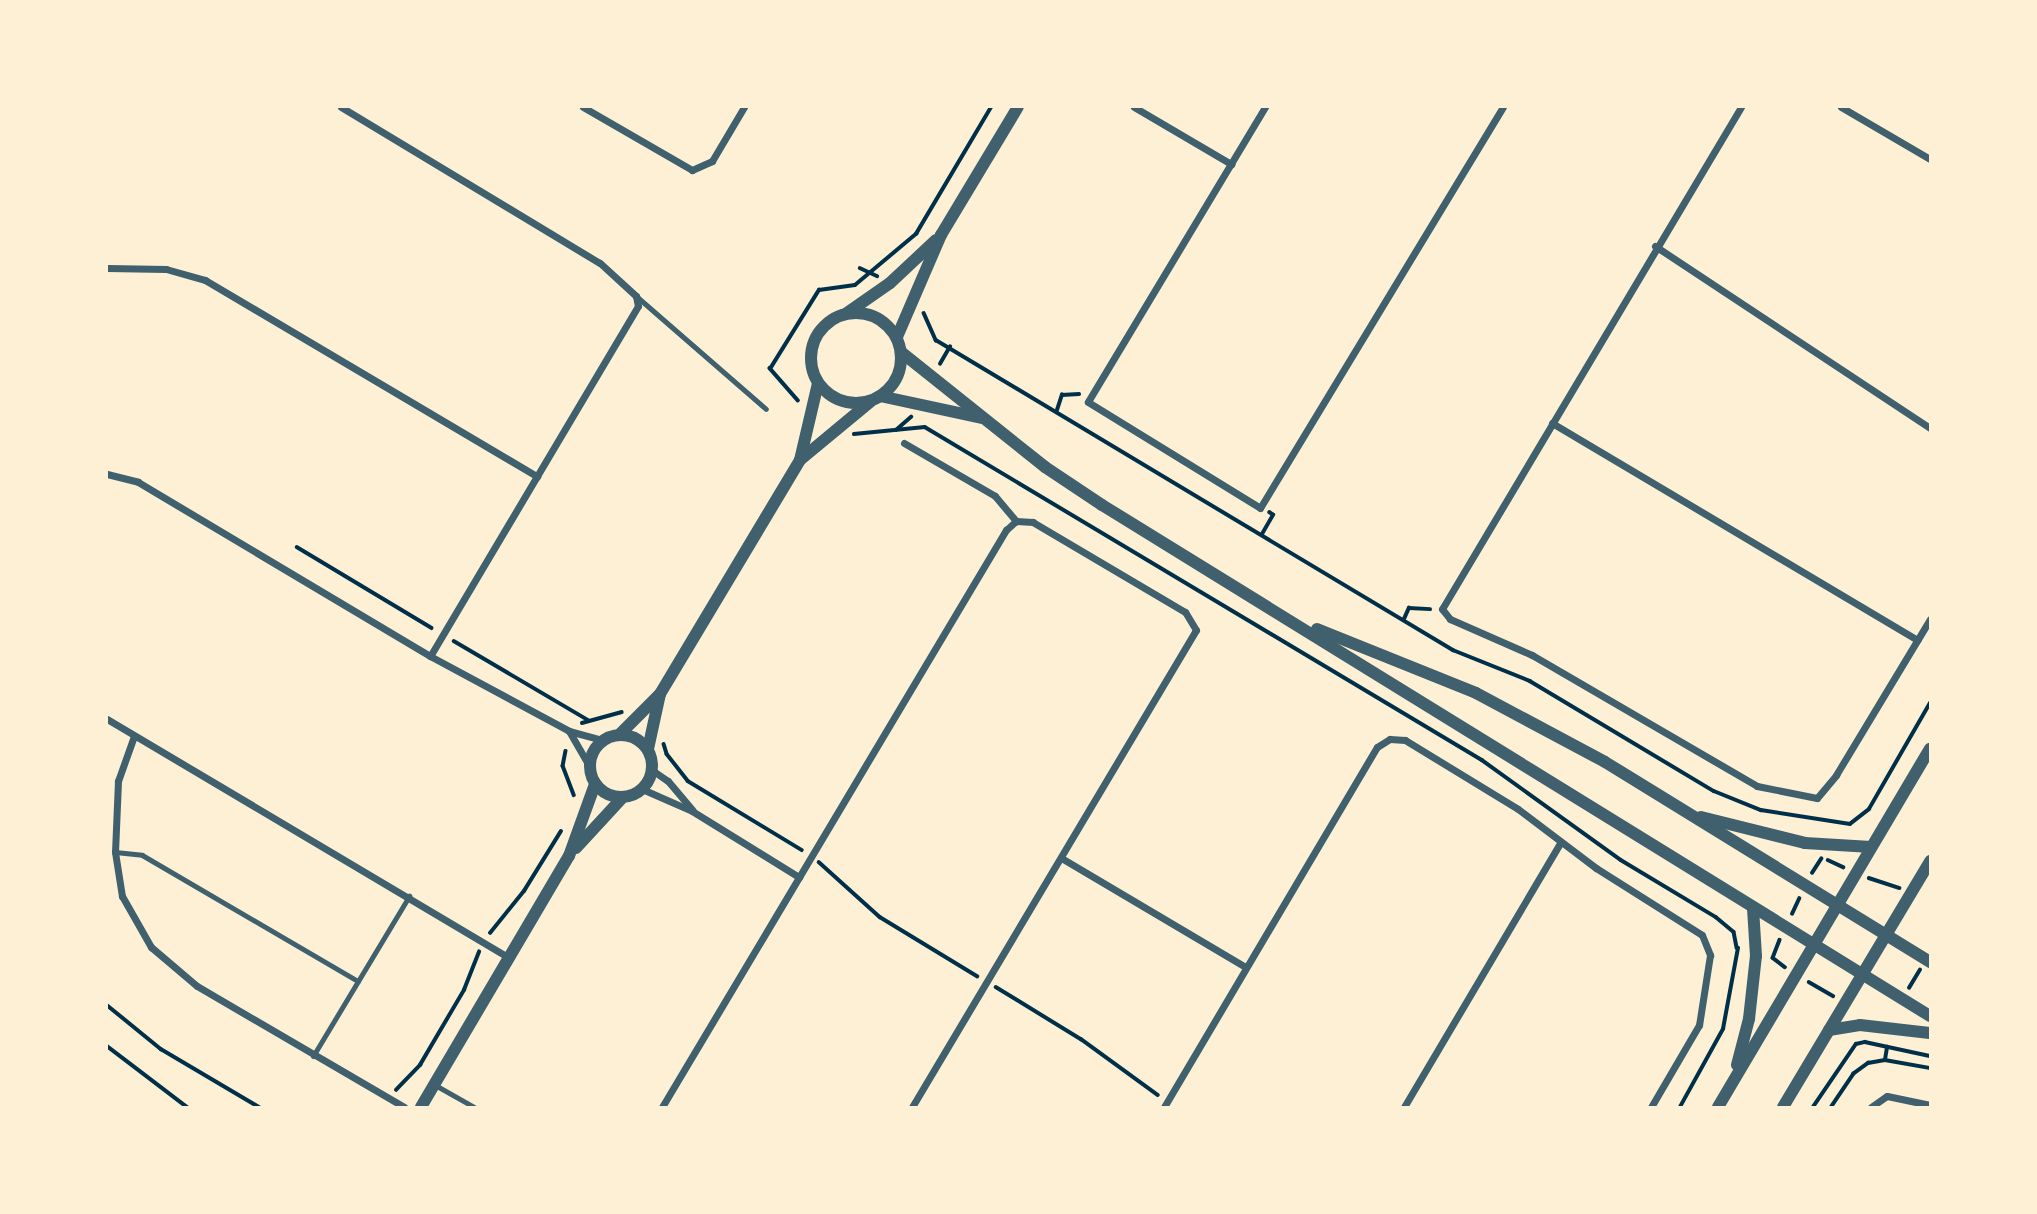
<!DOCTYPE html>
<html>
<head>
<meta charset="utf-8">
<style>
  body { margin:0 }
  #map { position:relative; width:2037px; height:1214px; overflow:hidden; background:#fdf0d5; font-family:"Asap Condensed",sans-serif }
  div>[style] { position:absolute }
  .path>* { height:3.5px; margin:-1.75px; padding:0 1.75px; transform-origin:1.75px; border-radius:1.75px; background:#003049 }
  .service>* { height:5px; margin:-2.5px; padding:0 2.5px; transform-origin:2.5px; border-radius:2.5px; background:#3f606c }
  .minor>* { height:7px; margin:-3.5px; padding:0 3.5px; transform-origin:3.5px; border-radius:3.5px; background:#3f606c }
  .tertiary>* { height:12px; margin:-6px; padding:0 6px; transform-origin:6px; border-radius:6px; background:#3f606c }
  .tertiary>.ring { margin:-6px; padding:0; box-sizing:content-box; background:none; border:12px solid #3f606c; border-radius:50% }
  span { translate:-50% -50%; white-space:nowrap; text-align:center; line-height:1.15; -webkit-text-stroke:5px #fdf0d5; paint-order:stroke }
  .frame { position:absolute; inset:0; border:108px solid #fdf0d5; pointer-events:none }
</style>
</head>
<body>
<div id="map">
  <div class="path">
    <i style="left:860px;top:268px;width:19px;rotate:25deg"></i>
    <i style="left:924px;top:313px;width:30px;rotate:66deg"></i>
    <i style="left:936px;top:340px;width:603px;rotate:30.95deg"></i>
    <i style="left:1453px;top:650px;width:83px;rotate:21.9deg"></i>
    <i style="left:1530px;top:681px;width:214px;rotate:30.9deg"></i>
    <i style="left:1714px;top:791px;width:51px;rotate:22deg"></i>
    <i style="left:1761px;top:810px;width:90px;rotate:8.9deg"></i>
    <i style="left:1850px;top:824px;width:24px;rotate:-38deg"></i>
    <i style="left:1869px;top:809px;width:122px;rotate:-60.1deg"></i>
    <i style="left:940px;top:364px;width:20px;rotate:-60deg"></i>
    <i style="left:798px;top:401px;width:43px;rotate:-131.2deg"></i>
    <i style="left:770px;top:369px;width:93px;rotate:-58.2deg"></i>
    <i style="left:819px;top:290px;width:36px;rotate:-8deg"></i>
    <i style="left:855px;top:285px;width:80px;rotate:-39.9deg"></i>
    <i style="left:916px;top:234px;width:147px;rotate:-59.4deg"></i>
    <i style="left:1057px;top:410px;width:16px;rotate:-72deg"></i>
    <i style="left:1062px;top:395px;width:17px;rotate:-3deg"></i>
    <i style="left:896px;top:430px;width:20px;rotate:-41deg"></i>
    <i style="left:854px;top:434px;width:71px;rotate:-5.6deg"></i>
    <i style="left:925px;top:427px;width:649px;rotate:30.87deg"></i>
    <i style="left:1482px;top:760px;width:171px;rotate:35.7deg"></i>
    <i style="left:1621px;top:860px;width:111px;rotate:31deg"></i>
    <i style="left:1716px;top:917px;width:23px;rotate:40deg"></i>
    <i style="left:1734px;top:932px;width:16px;rotate:79deg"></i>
    <i style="left:1262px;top:534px;width:22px;rotate:-60deg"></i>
    <i style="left:1273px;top:515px;width:4px;rotate:-146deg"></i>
    <i style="left:297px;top:547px;width:157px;rotate:31deg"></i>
    <i style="left:1404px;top:619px;width:12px;rotate:-66deg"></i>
    <i style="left:1409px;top:608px;width:21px;rotate:3deg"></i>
    <i style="left:454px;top:641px;width:156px;rotate:30.5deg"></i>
    <i style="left:582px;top:723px;width:41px;rotate:-15.4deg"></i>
    <i style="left:664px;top:744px;width:10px;rotate:73deg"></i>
    <i style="left:667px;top:754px;width:34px;rotate:52deg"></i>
    <i style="left:688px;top:781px;width:133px;rotate:31.2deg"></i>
    <i style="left:566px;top:751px;width:15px;rotate:101deg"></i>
    <i style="left:563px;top:766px;width:31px;rotate:69deg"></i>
    <i style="left:1828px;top:860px;width:17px;rotate:25deg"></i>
    <i style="left:819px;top:862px;width:82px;rotate:42deg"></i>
    <i style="left:880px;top:917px;width:114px;rotate:31.3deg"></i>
    <i style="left:1812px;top:873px;width:17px;rotate:-57deg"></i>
    <i style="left:1869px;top:878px;width:32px;rotate:18deg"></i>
    <i style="left:1792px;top:914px;width:17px;rotate:-65deg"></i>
    <i style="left:490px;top:933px;width:54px;rotate:-51deg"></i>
    <i style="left:524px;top:891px;width:70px;rotate:-58.3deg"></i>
    <i style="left:1780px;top:940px;width:19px;rotate:111deg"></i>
    <i style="left:1773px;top:958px;width:15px;rotate:37deg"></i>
    <i style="left:1809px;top:982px;width:28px;rotate:30deg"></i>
    <i style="left:996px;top:987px;width:100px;rotate:31.5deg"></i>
    <i style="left:1081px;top:1039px;width:95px;rotate:36deg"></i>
    <i style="left:1909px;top:988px;width:21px;rotate:-59deg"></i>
    <i style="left:107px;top:1005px;width:70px;rotate:39.2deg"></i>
    <i style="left:161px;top:1049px;width:114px;rotate:30.6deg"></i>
    <i style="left:107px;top:1046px;width:101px;rotate:37.3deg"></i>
    <i style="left:1885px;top:1060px;width:46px;rotate:10.1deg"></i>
    <i style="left:396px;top:1090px;width:35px;rotate:-46deg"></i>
    <i style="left:420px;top:1065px;width:87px;rotate:-59.6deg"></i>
    <i style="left:464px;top:990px;width:41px;rotate:-68.5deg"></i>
    <i style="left:1680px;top:1107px;width:89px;rotate:-61.1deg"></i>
    <i style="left:1723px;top:1029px;width:82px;rotate:-79.5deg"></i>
    <i style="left:1813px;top:1107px;width:76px;rotate:-55.7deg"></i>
    <i style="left:1856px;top:1044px;width:9px;rotate:-13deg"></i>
    <i style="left:1865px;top:1042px;width:66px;rotate:12.2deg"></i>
    <i style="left:1831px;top:1107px;width:40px;rotate:-56deg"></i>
    <i style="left:1853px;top:1074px;width:19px;rotate:-36deg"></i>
    <i style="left:1868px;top:1063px;width:17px;rotate:-10deg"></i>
    <i style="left:1885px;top:1060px;width:13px;rotate:-81deg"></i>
  </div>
  <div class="service">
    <i style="left:636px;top:296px;width:172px;rotate:41deg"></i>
    <i style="left:115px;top:852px;width:27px;rotate:6deg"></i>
    <i style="left:142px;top:855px;width:250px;rotate:30.3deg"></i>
    <i style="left:313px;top:1056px;width:187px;rotate:-59deg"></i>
    <i style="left:435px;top:1085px;width:45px;rotate:29.4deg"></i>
  </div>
  <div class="minor">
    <i style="left:341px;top:107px;width:302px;rotate:31.1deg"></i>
    <i style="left:600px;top:263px;width:49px;rotate:42.5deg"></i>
    <i style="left:636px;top:296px;width:10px;rotate:79deg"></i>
    <i style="left:638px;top:306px;width:407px;rotate:120.7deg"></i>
    <i style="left:583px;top:107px;width:126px;rotate:30deg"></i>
    <i style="left:692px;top:170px;width:22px;rotate:-24deg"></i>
    <i style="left:712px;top:161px;width:63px;rotate:-59.3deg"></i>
    <i style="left:1134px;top:107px;width:113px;rotate:30.4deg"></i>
    <i style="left:1265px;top:107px;width:344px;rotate:121deg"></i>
    <i style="left:1088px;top:402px;width:202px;rotate:31.6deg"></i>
    <i style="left:1260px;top:508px;width:469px;rotate:-58.8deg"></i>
    <i style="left:1741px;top:107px;width:584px;rotate:120.78deg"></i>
    <i style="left:1442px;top:609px;width:13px;rotate:51deg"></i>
    <i style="left:1450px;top:619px;width:90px;rotate:23.7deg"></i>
    <i style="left:1532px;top:655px;width:260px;rotate:30.2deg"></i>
    <i style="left:1757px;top:786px;width:61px;rotate:11.3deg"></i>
    <i style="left:1817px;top:798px;width:30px;rotate:-50deg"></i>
    <i style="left:1836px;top:775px;width:182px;rotate:-58.9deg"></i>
    <i style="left:1841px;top:107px;width:103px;rotate:30.3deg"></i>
    <i style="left:1655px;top:246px;width:330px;rotate:33.5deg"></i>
    <i style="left:107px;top:268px;width:59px;rotate:1deg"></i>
    <i style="left:166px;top:269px;width:41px;rotate:15.8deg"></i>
    <i style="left:205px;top:280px;width:386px;rotate:30.6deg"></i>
    <i style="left:1552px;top:423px;width:425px;rotate:30.7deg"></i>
    <i style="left:904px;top:443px;width:105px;rotate:30.2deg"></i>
    <i style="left:995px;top:496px;width:33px;rotate:50deg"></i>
    <i style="left:107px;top:474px;width:32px;rotate:14deg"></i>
    <i style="left:138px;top:482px;width:340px;rotate:30.8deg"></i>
    <i style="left:430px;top:656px;width:158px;rotate:28.3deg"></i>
    <i style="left:569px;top:731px;width:34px;rotate:15deg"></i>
    <i style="left:107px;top:719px;width:469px;rotate:30.7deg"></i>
    <i style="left:569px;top:731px;width:39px;rotate:60deg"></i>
    <i style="left:134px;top:736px;width:48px;rotate:109.6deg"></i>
    <i style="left:118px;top:781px;width:71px;rotate:92.4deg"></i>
    <i style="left:115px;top:852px;width:45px;rotate:81deg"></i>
    <i style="left:122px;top:896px;width:59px;rotate:60.4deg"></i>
    <i style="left:151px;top:947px;width:60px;rotate:40.3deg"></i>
    <i style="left:197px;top:986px;width:240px;rotate:30.3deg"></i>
    <i style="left:652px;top:770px;width:19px;rotate:35deg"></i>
    <i style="left:668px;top:781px;width:38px;rotate:50deg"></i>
    <i style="left:642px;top:789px;width:55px;rotate:23.7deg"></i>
    <i style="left:692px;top:811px;width:126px;rotate:31.7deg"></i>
    <i style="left:1063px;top:859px;width:210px;rotate:30.6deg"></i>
    <i style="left:662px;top:1107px;width:672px;rotate:-59.2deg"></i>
    <i style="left:1006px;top:530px;width:13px;rotate:-42deg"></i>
    <i style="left:912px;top:1107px;width:555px;rotate:-59.23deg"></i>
    <i style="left:1196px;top:630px;width:21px;rotate:-121deg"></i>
    <i style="left:1185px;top:612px;width:177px;rotate:-149.4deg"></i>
    <i style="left:1033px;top:522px;width:17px;rotate:-177deg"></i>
    <i style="left:1164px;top:1107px;width:418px;rotate:-59.4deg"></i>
    <i style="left:1377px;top:747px;width:15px;rotate:-32deg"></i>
    <i style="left:1390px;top:739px;width:15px;rotate:4deg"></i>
    <i style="left:1405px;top:740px;width:132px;rotate:31.4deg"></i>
    <i style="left:1518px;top:809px;width:98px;rotate:37.1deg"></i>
    <i style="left:1596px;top:868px;width:125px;rotate:32.3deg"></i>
    <i style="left:1702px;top:935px;width:22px;rotate:68deg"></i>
    <i style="left:1710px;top:955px;width:71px;rotate:98.9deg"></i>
    <i style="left:1699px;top:1025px;width:95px;rotate:120.3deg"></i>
    <i style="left:1404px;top:1107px;width:308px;rotate:-59.4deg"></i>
    <i style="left:1871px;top:1107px;width:19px;rotate:-35deg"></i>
    <i style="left:1887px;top:1096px;width:44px;rotate:11.8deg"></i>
  </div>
  <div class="tertiary">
    <i style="left:847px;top:313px;width:52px;rotate:-34.9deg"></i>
    <i style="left:890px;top:283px;width:63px;rotate:-43.1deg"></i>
    <i class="ring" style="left:811px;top:313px;width:78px;height:78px"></i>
    <i style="left:897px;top:337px;width:111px;rotate:-66.7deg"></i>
    <i style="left:941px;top:235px;width:149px;rotate:-59deg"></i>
    <i style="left:901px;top:352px;width:184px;rotate:38.6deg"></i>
    <i style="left:1045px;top:467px;width:69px;rotate:33.7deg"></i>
    <i style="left:1102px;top:505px;width:973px;rotate:31.68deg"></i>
    <i style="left:880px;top:396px;width:104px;rotate:12.2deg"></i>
    <i style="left:800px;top:460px;width:91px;rotate:-39.6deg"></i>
    <i style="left:1317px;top:629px;width:171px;rotate:21.9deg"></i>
    <i style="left:1476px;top:693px;width:146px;rotate:28.1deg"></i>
    <i style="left:1605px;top:762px;width:382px;rotate:31.6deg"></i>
    <i class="ring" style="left:590px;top:735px;width:50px;height:50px"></i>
    <i style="left:619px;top:735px;width:58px;rotate:-45deg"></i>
    <i style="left:660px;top:694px;width:273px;rotate:-59.1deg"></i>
    <i style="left:800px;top:460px;width:79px;rotate:-76.8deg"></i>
    <i style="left:648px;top:749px;width:56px;rotate:-77.7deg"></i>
    <i style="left:1701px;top:817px;width:107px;rotate:14deg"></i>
    <i style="left:1805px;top:843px;width:66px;rotate:3.5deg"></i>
    <i style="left:576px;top:848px;width:69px;rotate:-47.3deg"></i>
    <i style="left:1829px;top:1030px;width:31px;rotate:-9deg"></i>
    <i style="left:1860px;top:1025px;width:70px;rotate:6.5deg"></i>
    <i style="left:1737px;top:1065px;width:48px;rotate:-75.4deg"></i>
    <i style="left:1749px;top:1019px;width:63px;rotate:-83.7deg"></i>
    <i style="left:1756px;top:956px;width:48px;rotate:-93.6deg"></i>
    <i style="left:421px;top:1107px;width:291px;rotate:-59.5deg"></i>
    <i style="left:569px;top:856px;width:77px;rotate:-70.1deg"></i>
    <i style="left:1718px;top:1107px;width:416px;rotate:-59.4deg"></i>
    <i style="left:1783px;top:1107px;width:287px;rotate:-59.1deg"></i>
  </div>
  <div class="frame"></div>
</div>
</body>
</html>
